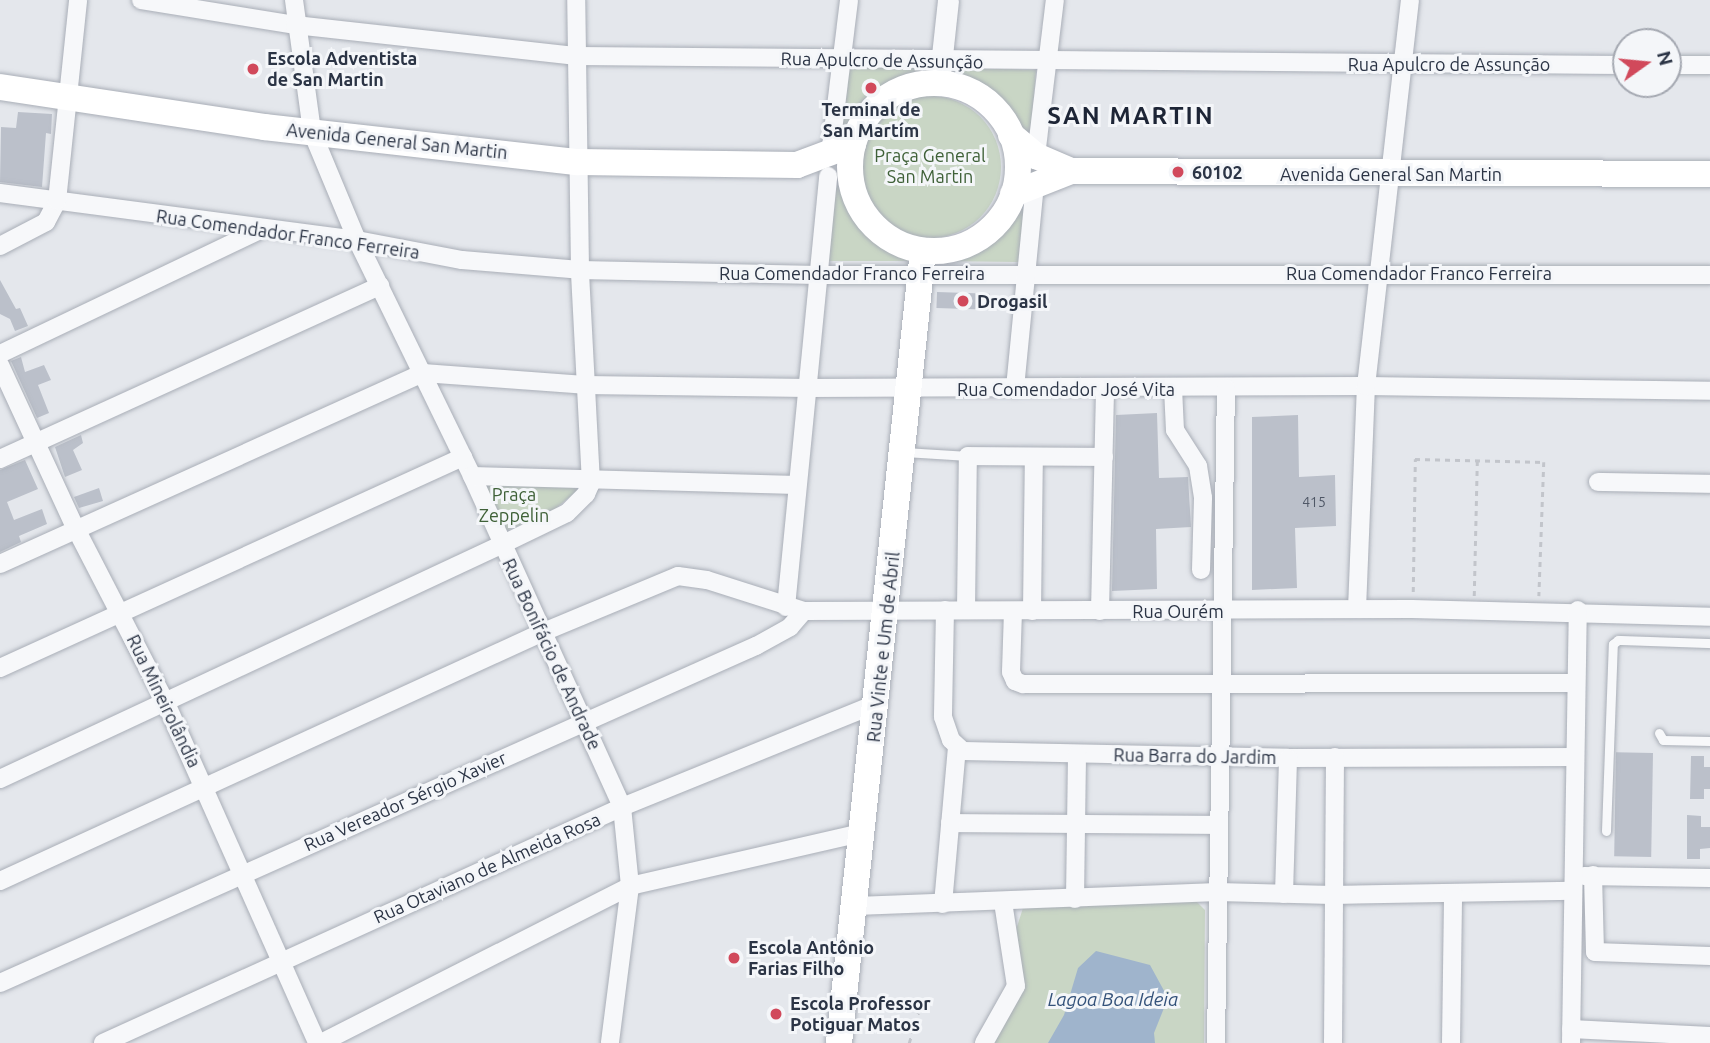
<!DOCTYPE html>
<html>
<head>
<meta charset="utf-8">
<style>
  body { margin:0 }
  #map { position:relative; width:1710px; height:1043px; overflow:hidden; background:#e4e7ec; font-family:Ubuntu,sans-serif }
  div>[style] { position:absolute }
  .green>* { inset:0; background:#c9d6c5 }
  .round { border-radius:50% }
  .water>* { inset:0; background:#9fb4cc }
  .building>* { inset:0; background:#bbc0ca; transform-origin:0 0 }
  .path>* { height:2.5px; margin-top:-1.25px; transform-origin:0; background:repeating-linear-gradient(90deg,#c2c5cb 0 5px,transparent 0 10px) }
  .roads { filter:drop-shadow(0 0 2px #a9aeb7) drop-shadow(0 0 2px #a9aeb7) }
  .service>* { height:9px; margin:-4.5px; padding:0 4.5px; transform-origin:4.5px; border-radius:4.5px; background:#f7f8fa }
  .minor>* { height:18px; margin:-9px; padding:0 9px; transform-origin:9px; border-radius:9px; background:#f7f8fa }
  .tertiary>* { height:21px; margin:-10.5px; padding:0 10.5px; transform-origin:10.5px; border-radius:10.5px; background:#f7f8fa }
  .primary>* { height:26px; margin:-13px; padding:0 13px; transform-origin:13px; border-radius:13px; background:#fff }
  .primary>.ring { margin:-13px; padding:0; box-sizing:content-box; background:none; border:26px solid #fff; border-radius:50% }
  .dots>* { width:19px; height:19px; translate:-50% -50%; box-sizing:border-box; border:4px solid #f4f6f9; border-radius:50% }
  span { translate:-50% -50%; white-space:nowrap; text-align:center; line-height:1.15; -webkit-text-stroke:6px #f4f6f9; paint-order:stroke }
  .number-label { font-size:14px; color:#4f5766 }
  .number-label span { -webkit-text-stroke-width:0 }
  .poi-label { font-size:18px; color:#2b3445; font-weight:700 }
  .left { translate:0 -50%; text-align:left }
  .street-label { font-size:18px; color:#2b3445 }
  .park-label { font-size:18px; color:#3f6138 }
  .water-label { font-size:19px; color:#34527a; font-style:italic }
  .district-label { font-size:24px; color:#1d2536; font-weight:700; letter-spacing:2px }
  .north { position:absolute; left:1612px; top:28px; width:70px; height:70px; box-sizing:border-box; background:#f4f6f9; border:2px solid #a4a8b1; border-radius:50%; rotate:75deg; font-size:19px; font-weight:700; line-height:28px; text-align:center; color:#2b3445 }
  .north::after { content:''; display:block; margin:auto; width:24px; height:32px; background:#d1495b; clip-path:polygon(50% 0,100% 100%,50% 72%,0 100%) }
</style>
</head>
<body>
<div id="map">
  <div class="green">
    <i style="clip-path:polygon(850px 67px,924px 68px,926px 72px,896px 82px,872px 97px,840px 139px)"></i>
    <i style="clip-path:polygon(965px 68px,1036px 70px,1031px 136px,1022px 139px,994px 98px,958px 76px)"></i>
    <i class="round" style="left:859px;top:96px;width:142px;height:142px"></i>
    <i style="clip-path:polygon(839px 183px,864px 229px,888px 248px,909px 256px,909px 261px,829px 261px,834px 192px)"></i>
    <i style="clip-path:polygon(1026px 193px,1019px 262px,938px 261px,984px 242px)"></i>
    <i style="clip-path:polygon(483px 484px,575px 488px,577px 491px,550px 513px,505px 531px)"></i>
    <i style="clip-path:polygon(1196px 901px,1205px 910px,1204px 1043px,987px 1043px,1012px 1006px,1014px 936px,1023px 908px)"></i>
  </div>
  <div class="water">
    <i style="clip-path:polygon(1096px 951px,1150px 965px,1168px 998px,1154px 1033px,1155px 1043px,1048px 1043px,1064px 1015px,1078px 968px)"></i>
  </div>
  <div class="building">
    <i style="clip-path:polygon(18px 112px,52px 114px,51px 134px,46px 133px,42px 187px,0 182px,1px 127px,16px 128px)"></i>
    <i style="clip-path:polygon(0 280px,16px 309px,20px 308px,28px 326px,15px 331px,10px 319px,0 314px)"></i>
    <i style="left:937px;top:292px;width:53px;height:16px;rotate:2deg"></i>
    <i style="clip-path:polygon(21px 357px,25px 372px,44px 365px,51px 380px,38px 385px,49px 413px,37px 418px,11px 361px)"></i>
    <i style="clip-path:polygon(1157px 413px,1159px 478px,1188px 477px,1191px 527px,1156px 529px,1157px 589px,1112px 591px,1116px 415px)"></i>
    <i style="clip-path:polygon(1298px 415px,1299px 477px,1335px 475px,1336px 526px,1295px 528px,1297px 588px,1252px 590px,1252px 417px)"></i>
    <i style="clip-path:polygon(81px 435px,83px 443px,73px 450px,82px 470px,65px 477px,55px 447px)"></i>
    <i style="clip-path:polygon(25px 460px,38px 489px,7px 502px,14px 520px,42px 509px,47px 524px,19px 536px,21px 542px,0 552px,0 470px)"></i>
    <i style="clip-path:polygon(99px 488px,103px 501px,79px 508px,74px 497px)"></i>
    <i style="left:1653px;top:753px;width:104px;height:37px;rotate:91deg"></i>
    <i style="clip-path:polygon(1691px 756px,1704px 756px,1704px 767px,1710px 767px,1710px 789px,1704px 789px,1704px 799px,1690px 799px)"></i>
    <i style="clip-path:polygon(1687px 815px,1701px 816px,1701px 827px,1710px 827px,1710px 848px,1700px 849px,1700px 859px,1687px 859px)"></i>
  </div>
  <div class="path">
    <i style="left:1413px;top:592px;width:133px;rotate:-89.1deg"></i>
    <i style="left:1415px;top:459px;width:129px;rotate:1.3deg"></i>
    <i style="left:1544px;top:462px;width:134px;rotate:92.1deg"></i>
    <i style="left:1474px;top:596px;width:135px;rotate:-88.7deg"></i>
    <i style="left:909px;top:1043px;width:31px;rotate:-73deg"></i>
  </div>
  <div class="roads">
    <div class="service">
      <i style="left:905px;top:452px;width:63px;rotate:3.6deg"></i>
      <i style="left:1659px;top:733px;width:8px;rotate:60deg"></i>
      <i style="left:1663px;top:740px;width:47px;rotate:1.2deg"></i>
      <i style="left:1606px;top:831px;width:187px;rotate:-87.9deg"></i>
      <i style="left:1613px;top:644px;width:6px;rotate:-39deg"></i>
      <i style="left:1618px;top:640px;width:92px;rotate:1.9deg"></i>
    </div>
    <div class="minor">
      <i style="left:141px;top:0;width:156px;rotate:9.2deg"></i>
      <i style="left:295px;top:25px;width:284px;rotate:6.3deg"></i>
      <i style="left:577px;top:56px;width:1049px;rotate:0.49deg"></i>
      <i style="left:294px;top:0;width:133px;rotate:82.2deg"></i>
      <i style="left:312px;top:132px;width:117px;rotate:67.4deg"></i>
      <i style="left:357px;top:240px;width:263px;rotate:64deg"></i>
      <i style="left:472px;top:476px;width:363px;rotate:65.6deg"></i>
      <i style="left:622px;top:807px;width:79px;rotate:84.2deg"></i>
      <i style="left:630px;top:886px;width:158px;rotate:97.3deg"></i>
      <i style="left:1668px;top:65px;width:42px"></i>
      <i style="left:830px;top:155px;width:156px;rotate:-83deg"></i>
      <i style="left:1036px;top:156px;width:157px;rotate:-83.1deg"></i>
      <i style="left:0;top:193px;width:360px;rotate:7.5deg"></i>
      <i style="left:357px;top:240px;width:107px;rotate:10.8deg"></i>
      <i style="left:462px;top:260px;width:118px;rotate:4.8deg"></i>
      <i style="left:580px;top:270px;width:238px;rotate:1.2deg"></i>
      <i style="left:818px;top:275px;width:892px"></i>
      <i style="left:0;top:246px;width:52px;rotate:-27.6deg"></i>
      <i style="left:46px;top:222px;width:24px;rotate:-62deg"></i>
      <i style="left:57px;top:201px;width:202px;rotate:-84deg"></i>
      <i style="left:0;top:354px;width:290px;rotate:-25.5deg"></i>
      <i style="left:0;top:365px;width:179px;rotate:65.2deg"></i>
      <i style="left:75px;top:527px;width:196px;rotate:62.7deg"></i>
      <i style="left:165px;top:701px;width:374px;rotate:66deg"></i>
      <i style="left:1015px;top:388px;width:204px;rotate:-84.4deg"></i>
      <i style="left:1173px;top:388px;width:42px;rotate:87.3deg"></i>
      <i style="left:1175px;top:430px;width:43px;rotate:57.4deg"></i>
      <i style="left:1198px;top:466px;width:32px;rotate:81deg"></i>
      <i style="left:1203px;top:498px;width:72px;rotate:91.6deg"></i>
      <i style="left:0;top:459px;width:418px;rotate:-24.5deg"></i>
      <i style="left:472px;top:476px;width:325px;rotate:1.6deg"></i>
      <i style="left:1598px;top:482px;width:112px;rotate:1deg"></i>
      <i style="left:0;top:564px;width:464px;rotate:-24.3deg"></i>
      <i style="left:423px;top:373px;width:162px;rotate:4.2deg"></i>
      <i style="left:585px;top:385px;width:223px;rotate:0.8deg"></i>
      <i style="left:808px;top:388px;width:558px;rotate:-0.21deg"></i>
      <i style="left:1366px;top:386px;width:344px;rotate:0.8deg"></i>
      <i style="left:786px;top:607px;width:433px;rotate:-84.4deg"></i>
      <i style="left:1357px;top:609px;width:223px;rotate:-87.7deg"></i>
      <i style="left:1366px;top:386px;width:388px;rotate:-83.5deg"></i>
      <i style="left:945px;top:610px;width:107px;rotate:91.1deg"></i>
      <i style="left:943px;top:717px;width:24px;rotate:71deg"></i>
      <i style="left:951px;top:740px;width:16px;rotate:43deg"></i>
      <i style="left:963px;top:751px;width:325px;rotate:1.2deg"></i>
      <i style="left:1288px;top:758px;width:287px;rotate:-0.2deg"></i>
      <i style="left:966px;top:610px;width:154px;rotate:-89.3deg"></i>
      <i style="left:968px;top:456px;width:136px;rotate:0.4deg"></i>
      <i style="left:1013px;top:611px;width:61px;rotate:91.9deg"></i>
      <i style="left:1011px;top:672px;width:10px;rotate:66deg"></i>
      <i style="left:1015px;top:681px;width:9px;rotate:21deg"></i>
      <i style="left:1023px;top:684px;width:553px;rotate:-0.1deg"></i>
      <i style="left:1032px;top:611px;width:154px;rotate:-89.3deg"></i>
      <i style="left:1100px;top:611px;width:222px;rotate:-88.7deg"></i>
      <i style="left:0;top:668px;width:509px;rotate:-24.5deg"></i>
      <i style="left:0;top:779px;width:553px;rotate:-25.04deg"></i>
      <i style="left:501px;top:545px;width:73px;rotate:-25.9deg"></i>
      <i style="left:567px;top:513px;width:27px;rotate:-45deg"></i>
      <i style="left:586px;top:494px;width:12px;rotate:-66deg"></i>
      <i style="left:591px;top:483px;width:213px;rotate:-93deg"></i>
      <i style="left:580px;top:270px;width:270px;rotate:-90.8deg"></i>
      <i style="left:950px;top:823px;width:269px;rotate:0.4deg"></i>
      <i style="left:1593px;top:875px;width:77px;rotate:88.5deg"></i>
      <i style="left:1595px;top:952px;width:115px;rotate:2deg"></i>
      <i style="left:1584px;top:876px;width:126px;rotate:0.9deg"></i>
      <i style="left:0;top:881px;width:595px;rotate:-24.63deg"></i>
      <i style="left:541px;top:633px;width:148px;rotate:-22.6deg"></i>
      <i style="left:678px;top:576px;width:29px;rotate:8deg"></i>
      <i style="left:707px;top:580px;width:102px;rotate:17.7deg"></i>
      <i style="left:804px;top:611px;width:608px;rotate:-0.19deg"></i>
      <i style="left:1412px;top:609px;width:298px;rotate:1.5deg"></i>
      <i style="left:1284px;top:894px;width:136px;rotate:-88.3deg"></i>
      <i style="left:1075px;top:899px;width:145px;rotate:-89.2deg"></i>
      <i style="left:943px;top:904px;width:158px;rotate:-84.9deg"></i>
      <i style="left:856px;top:906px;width:362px;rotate:-2.2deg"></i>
      <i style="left:1218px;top:892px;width:114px;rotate:1.5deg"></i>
      <i style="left:1332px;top:895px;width:241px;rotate:-1deg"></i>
      <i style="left:0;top:983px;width:828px;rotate:-24.03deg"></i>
      <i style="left:756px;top:646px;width:39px;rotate:-29deg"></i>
      <i style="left:790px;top:627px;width:21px;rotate:-49deg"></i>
      <i style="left:1571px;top:1029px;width:139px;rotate:2.9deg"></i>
      <i style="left:103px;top:1043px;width:570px;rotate:-24.45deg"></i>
      <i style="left:622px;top:807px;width:274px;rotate:-22.1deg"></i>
      <i style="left:321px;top:1043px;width:347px;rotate:-26.9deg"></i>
      <i style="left:630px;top:886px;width:237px;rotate:-12.9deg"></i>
      <i style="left:984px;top:1043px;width:65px;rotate:-60.7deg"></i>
      <i style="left:1016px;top:986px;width:85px;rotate:-98.8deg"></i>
      <i style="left:1216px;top:1043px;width:655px;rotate:-89.13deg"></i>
      <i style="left:1333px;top:1043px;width:286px;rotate:-89.6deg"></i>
      <i style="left:1451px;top:1043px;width:150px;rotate:-89.2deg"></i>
      <i style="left:1571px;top:1043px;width:433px;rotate:-89.1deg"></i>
    </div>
    <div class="tertiary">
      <i style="left:939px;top:83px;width:83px;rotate:-83.8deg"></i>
    </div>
    <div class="primary">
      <i class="ring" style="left:850px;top:83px;width:142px;height:142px"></i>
      <i style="left:0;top:87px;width:267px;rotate:8.6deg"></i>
      <i style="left:264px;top:127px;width:316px;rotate:6.4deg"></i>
      <i style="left:578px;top:162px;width:219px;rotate:0.8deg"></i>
      <i style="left:797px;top:165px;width:60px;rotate:-20.6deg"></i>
      <i style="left:1011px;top:135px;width:33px;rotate:40deg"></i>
      <i style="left:1036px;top:156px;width:38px;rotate:23deg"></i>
      <i style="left:1071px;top:171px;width:639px;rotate:0.27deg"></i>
      <i style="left:1013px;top:194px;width:62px;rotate:-21.6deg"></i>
      <i style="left:839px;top:1043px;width:796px;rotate:-83.95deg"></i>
    </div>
  </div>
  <div class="dots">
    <i style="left:253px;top:69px;background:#d1495b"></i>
    <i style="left:871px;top:88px;background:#d1495b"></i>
    <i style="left:1178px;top:172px;background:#d1495b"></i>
    <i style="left:963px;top:301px;background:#d1495b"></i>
    <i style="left:734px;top:958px;background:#d1495b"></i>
    <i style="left:776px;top:1014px;background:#d1495b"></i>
  </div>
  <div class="number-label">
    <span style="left:1314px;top:502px">415</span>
  </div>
  <div class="poi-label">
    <span class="left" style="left:267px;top:69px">Escola Adventista<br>de San Martin</span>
    <span style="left:871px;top:120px">Terminal de<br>San Martím</span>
    <span class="left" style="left:1192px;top:172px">60102</span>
    <span class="left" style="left:977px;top:301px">Drogasil</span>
    <span class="left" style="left:748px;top:958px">Escola Antônio<br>Farias Filho</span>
    <span class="left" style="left:790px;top:1014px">Escola Professor<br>Potiguar Matos</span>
  </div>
  <div class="street-label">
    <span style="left:882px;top:60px;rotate:1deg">Rua Apulcro de Assunção</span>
    <span style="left:1449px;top:64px">Rua Apulcro de Assunção</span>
    <span style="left:397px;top:141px;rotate:6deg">Avenida General San Martin</span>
    <span style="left:1391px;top:174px">Avenida General San Martin</span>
    <span style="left:288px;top:234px;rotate:8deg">Rua Comendador Franco Ferreira</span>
    <span style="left:852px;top:273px">Rua Comendador Franco Ferreira</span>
    <span style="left:1419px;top:273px">Rua Comendador Franco Ferreira</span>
    <span style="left:1066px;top:389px">Rua Comendador José Vita</span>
    <span style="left:1178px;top:611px">Rua Ourém</span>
    <span style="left:883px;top:647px;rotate:-84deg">Rua Vinte e Um de Abril</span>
    <span style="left:552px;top:654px;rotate:65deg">Rua Bonifácio de Andrade</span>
    <span style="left:164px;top:701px;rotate:64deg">Rua Mineirolândia</span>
    <span style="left:1195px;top:756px;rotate:1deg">Rua Barra do Jardim</span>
    <span style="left:405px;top:801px;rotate:-24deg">Rua Vereador Sérgio Xavier</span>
    <span style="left:487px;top:868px;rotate:-24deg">Rua Otaviano de Almeida Rosa</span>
  </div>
  <div class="park-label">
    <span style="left:930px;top:166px">Praça General<br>San Martin</span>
    <span style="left:514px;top:505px">Praça<br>Zeppelin</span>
  </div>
  <div class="water-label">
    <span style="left:1113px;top:1000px">Lagoa Boa Ideia</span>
  </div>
  <div class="district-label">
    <span style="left:1131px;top:116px">SAN MARTIN</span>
  </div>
  <div class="north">N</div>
</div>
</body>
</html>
